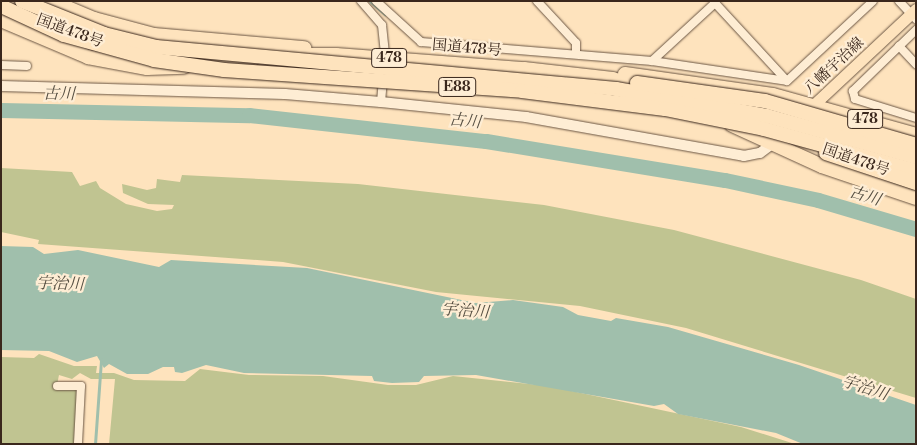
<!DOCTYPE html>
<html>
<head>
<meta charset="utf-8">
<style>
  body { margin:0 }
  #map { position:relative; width:917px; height:445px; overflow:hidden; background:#fee3bd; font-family:"Libre Bodoni","Noto Serif JP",serif }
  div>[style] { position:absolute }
  .green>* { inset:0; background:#c0c491 }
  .water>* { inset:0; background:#a0bfac }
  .stream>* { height:2.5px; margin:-1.25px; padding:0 1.25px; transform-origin:1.25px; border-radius:1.25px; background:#a0bfac }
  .river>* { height:15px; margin:-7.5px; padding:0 7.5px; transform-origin:7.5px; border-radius:7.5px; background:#a0bfac }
  .roads { filter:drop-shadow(0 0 1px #6b5644) drop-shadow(0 0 1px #6b5644) }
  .street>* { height:8px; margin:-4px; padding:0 4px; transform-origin:4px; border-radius:4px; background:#feedd4 }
  .secondary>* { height:10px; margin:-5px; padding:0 5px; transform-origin:5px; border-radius:5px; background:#feedd4 }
  .primary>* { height:11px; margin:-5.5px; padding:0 5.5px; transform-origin:5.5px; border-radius:5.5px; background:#fee3bd }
  .highway>* { height:14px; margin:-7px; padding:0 7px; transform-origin:7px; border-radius:7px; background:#fee3bd }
  .bridges { filter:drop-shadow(0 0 1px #3a271c) drop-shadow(0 0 1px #3a271c) }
  .highway-bridge>* { height:14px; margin:-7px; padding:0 7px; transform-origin:7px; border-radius:7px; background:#fee3bd }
  span { translate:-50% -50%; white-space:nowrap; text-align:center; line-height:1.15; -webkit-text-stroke:4.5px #feedd4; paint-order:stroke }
  .shield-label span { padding:1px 4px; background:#feedd4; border:1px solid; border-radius:4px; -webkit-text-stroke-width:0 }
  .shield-label { font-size:14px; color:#3a271c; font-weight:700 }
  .street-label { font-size:15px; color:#3a271c }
  .water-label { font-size:16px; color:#544d40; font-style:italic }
  .frame { position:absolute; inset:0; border:2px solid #3a271c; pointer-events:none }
</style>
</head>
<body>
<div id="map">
  <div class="green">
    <i style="clip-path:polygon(1px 168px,72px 172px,80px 186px,96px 181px,100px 188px,126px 204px,157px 211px,172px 209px,174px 205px,148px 204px,123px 193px,122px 184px,147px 190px,156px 188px,157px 179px,180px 182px,182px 175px,358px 184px,544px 205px,674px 230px,861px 280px,916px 299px,916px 398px,686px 328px,580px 306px,436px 292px,283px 262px,38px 244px,39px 240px,1px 232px)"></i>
    <i style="clip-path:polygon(39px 354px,74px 366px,97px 366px,96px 373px,114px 373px,134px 380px,185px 381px,200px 369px,249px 375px,323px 376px,388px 385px,416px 385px,453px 376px,548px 386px,741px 427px,795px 444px,109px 444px,115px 379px,91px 379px,80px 373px,72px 379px,59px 375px,57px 385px,81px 386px,78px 444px,1px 444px,1px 357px,34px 358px)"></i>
  </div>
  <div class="water">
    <i style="clip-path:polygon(1px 246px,33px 247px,44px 254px,78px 250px,159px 267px,171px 260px,307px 268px,476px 303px,513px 300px,563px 307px,578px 315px,611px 321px,616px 318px,668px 327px,799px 365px,916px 405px,916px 444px,803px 444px,776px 433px,678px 414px,664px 404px,654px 406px,476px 375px,424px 376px,419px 382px,392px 383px,374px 381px,372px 376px,244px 373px,206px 365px,182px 373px,175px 372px,174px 367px,163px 367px,148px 374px,127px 374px,109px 364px,104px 368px,97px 356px,77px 362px,49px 351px,1px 350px)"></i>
  </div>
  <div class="stream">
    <i style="left:370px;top:1px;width:20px;rotate:41deg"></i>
    <i style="left:446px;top:48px;width:43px;rotate:5.3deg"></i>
    <i style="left:95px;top:444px;width:84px;rotate:-85.9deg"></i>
  </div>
  <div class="river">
    <i style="left:1px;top:110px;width:248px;rotate:1.2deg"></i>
    <i style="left:249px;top:115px;width:238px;rotate:6.3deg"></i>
    <i style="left:486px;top:141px;width:242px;rotate:9.3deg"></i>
    <i style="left:725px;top:180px;width:95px;rotate:12.1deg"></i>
    <i style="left:818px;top:200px;width:102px;rotate:16.5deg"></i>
  </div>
  <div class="roads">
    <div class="street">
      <i style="left:361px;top:1px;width:32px;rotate:49deg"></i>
      <i style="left:382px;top:25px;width:36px;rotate:84deg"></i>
      <i style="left:376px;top:1px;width:61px;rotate:42.3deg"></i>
      <i style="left:421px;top:42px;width:232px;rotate:4.7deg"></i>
      <i style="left:652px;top:61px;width:136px;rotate:8.4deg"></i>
      <i style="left:787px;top:81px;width:117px;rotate:-42.9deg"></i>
      <i style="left:537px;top:1px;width:57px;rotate:47.1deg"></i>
      <i style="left:576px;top:43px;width:10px;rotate:90deg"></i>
      <i style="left:899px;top:1px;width:25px;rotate:47deg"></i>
      <i style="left:916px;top:30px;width:88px;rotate:135.9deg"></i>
      <i style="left:853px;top:91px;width:8px;rotate:76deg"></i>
      <i style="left:855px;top:99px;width:64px;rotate:17.3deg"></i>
      <i style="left:899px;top:46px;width:25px;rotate:47deg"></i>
      <i style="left:652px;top:61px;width:86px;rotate:-42.6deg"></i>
      <i style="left:715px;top:3px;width:106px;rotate:47.3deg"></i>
      <i style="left:1px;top:65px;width:26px;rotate:2deg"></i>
      <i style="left:381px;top:102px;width:22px;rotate:-85deg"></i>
      <i style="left:57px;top:386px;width:24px"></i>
      <i style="left:81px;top:386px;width:58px;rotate:93deg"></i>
    </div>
    <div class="secondary">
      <i style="left:1px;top:86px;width:284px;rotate:1.6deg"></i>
      <i style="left:285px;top:94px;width:96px;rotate:4.8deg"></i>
      <i style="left:381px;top:102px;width:146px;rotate:5.9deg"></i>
      <i style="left:526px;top:117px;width:221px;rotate:10.1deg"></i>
      <i style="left:744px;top:156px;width:16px;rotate:-11deg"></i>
      <i style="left:760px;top:153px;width:15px;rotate:-37deg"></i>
    </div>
    <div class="primary">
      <i style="left:808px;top:110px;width:148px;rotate:-43.1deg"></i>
    </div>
    <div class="highway">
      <i style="left:51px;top:1px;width:47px;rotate:22.7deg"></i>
      <i style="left:94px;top:19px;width:62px;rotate:14.9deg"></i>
      <i style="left:154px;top:35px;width:151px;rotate:5deg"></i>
      <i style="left:1px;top:20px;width:95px;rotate:23deg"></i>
      <i style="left:88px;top:57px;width:60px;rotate:10.6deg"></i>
      <i style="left:147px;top:68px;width:37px;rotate:-2deg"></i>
      <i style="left:292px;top:55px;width:44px"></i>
      <i style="left:336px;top:55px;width:189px;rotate:4.3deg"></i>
      <i style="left:524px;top:69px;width:89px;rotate:6.5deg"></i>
      <i style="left:612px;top:79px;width:37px;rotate:14deg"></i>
      <i style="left:205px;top:65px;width:48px;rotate:-7.1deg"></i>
      <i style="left:625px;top:74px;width:149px;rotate:8.1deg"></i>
      <i style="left:773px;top:95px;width:148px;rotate:15.6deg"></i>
      <i style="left:732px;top:125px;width:99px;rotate:24.5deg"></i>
      <i style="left:822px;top:166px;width:99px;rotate:18.8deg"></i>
    </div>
  </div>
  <div class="bridges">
    <div class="highway-bridge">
      <i style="left:22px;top:1px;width:88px;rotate:21.9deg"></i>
      <i style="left:104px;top:34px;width:54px;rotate:14deg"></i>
      <i style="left:156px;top:47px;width:462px;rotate:5.2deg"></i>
      <i style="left:616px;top:89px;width:153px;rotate:10.1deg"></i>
      <i style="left:767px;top:116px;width:155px;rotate:15.4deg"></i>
      <i style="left:1px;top:6px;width:69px;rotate:24.7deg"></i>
      <i style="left:64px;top:35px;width:93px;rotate:15.5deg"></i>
      <i style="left:154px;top:60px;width:71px;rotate:8.1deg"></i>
      <i style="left:224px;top:70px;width:299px;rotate:4deg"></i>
      <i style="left:522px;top:91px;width:144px;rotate:7.2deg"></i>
      <i style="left:665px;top:109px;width:101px;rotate:11.4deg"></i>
      <i style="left:764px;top:129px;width:158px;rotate:15.4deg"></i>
      <i style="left:637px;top:83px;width:129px;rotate:8deg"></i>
      <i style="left:765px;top:101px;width:157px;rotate:16.2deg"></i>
      <i style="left:826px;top:153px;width:95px;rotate:18.4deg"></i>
    </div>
  </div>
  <div class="shield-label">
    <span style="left:389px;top:58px">478</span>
    <span style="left:457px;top:87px">E88</span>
    <span style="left:865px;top:119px">478</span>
  </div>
  <div class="street-label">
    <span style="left:70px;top:31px;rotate:20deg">国道478号</span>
    <span style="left:467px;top:48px;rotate:5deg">国道478号</span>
    <span style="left:834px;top:66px;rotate:-43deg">八幡宇治線</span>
    <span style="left:856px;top:160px;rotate:19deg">国道478号</span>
  </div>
  <div class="water-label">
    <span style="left:59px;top:94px;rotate:1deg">古川</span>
    <span style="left:465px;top:121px;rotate:6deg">古川</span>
    <span style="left:865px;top:196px;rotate:17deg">古川</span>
    <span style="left:60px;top:284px;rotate:2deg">宇治川</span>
    <span style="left:465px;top:311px;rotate:4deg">宇治川</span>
    <span style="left:865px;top:388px;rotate:18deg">宇治川</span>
  </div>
  <div class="frame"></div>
</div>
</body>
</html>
